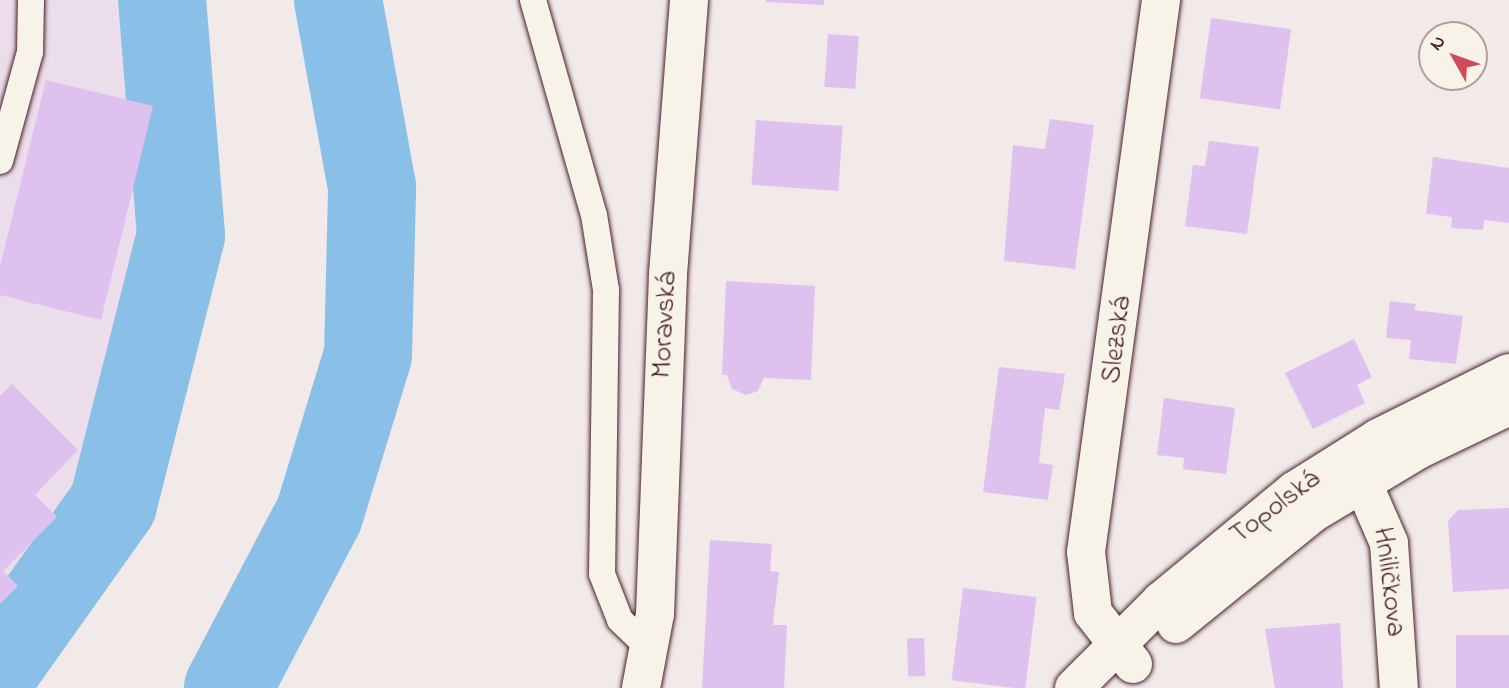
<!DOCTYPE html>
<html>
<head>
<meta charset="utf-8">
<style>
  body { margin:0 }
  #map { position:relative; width:1509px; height:688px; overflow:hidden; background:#f2e9e9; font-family:"Indie Flower",sans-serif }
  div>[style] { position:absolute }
  .built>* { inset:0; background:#ecddeb }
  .river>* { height:88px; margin:-44px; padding:0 44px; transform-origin:44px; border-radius:44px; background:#8abfe7 }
  .building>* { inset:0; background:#dec1ef; transform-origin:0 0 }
  .roads { filter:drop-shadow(0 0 2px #4a1f2b) drop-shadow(0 0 2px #4a1f2b) }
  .service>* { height:26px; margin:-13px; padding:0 13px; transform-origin:13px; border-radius:13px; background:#f7f3e8 }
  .minor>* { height:38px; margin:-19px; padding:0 19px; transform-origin:19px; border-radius:19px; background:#f7f3e8 }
  .tertiary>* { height:38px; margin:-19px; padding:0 19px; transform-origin:19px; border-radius:19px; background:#f7f3e8 }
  span { translate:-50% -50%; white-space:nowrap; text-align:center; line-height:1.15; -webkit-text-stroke:7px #f7f3e8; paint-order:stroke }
  .street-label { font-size:28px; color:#4a1f2b }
  .north { position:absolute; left:1418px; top:21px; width:70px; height:70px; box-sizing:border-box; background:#f7f3e8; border:2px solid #b29e9c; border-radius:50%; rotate:310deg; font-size:19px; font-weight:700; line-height:28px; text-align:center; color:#4a1f2b }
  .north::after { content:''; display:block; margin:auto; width:24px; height:32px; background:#d1495b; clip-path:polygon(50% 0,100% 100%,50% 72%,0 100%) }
</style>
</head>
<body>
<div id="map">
  <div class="built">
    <i style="clip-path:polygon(0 0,171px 0,167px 121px,146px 277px,61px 517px,18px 586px,0 605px)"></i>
  </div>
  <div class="river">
    <i style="left:0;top:663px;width:195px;rotate:-54.6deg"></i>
    <i style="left:113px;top:504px;width:277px;rotate:-75.8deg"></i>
    <i style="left:181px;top:235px;width:236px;rotate:-94.6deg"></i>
    <i style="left:228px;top:688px;width:195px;rotate:-62.3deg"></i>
    <i style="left:319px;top:515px;width:167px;rotate:-73deg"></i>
    <i style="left:368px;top:355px;width:168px;rotate:-88.6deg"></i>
    <i style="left:372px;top:187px;width:190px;rotate:-100.3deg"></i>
  </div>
  <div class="building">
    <i style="clip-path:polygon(766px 0,824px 0,824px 5px,766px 2px)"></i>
    <i style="left:1211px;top:18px;width:81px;height:81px;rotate:8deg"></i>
    <i style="left:828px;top:34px;width:31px;height:53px;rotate:4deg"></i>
    <i style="clip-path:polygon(46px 80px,153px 106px,101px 320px,0 295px,0 266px)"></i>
    <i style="clip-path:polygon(1050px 119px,1094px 125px,1075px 269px,1004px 261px,1013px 145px,1045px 149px)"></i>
    <i style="left:756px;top:120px;width:87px;height:65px;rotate:4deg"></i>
    <i style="clip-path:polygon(1209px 141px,1259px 147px,1247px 234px,1185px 226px,1193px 165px,1205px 166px)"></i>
    <i style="clip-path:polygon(1433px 157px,1509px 168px,1509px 223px,1484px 220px,1483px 230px,1451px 228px,1452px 217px,1426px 214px)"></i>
    <i style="clip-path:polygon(726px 281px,815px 286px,811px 380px,764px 378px,758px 391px,746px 395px,732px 389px,727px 375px,722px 375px)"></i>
    <i style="clip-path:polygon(1390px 301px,1416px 304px,1414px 310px,1463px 316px,1456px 364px,1409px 359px,1411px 340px,1386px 338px)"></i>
    <i style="clip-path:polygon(1354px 339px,1372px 377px,1357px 385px,1365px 403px,1313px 429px,1285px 373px)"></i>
    <i style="clip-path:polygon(999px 367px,1065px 374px,1059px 410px,1045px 408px,1039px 463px,1053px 465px,1048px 500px,983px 492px)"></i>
    <i style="clip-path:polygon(12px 384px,78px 450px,35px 495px,57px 517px,3px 571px,18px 586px,0 604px,0 396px)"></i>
    <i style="clip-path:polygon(1164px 398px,1235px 408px,1226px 474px,1183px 469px,1184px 458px,1157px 455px)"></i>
    <i style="clip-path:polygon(1509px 508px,1509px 589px,1453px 592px,1448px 521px,1458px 510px)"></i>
    <i style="clip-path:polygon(710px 540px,772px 544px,770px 571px,779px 572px,773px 625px,787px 625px,784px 688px,702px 688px)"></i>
    <i style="left:963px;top:588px;width:74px;height:93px;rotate:7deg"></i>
    <i style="clip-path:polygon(1340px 623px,1343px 688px,1275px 688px,1265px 629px)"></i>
    <i style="left:1509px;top:635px;width:53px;height:53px;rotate:90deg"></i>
    <i style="left:924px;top:638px;width:38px;height:17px;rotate:88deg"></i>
  </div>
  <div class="roads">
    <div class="service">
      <i style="left:533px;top:0;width:223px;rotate:74.2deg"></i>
      <i style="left:594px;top:215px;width:76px;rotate:80.9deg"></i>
      <i style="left:606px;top:290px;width:284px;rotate:90.8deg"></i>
      <i style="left:602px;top:574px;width:49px;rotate:68.6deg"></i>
      <i style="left:620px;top:620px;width:42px;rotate:44deg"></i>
      <i style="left:0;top:161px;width:113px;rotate:-74.6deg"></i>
      <i style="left:30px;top:52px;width:52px;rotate:-88.9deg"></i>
    </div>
    <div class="minor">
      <i style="left:1362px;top:481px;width:68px;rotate:66.5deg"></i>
      <i style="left:1389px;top:543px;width:145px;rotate:86.1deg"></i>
      <i style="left:1133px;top:664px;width:65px;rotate:-128.1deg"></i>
      <i style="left:1093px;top:613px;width:61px;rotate:-96.5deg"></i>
      <i style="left:1086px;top:552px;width:557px;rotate:-82.26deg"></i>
      <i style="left:641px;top:688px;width:75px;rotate:-79.3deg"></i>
      <i style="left:655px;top:614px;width:340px;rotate:-87.8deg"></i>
      <i style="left:668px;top:274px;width:275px;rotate:-85.6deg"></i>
    </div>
    <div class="tertiary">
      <i style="left:1176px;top:624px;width:176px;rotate:-39deg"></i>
      <i style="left:1313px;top:513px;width:122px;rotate:-31deg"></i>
      <i style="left:1418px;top:450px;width:101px;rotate:-25.8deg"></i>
      <i style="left:1074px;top:688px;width:123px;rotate:-45deg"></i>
      <i style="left:1161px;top:601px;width:173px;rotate:-39.6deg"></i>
      <i style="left:1294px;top:491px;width:99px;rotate:-32.2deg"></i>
      <i style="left:1378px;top:438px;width:146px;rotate:-26.4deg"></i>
    </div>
  </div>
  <div class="street-label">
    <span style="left:666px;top:325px;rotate:-87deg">Moravská</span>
    <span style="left:1118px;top:340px;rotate:-83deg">Slezská</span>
    <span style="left:1276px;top:508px;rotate:-37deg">Topolská</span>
    <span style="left:1388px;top:582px;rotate:83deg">Hniličkova</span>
  </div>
  <div class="north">N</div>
</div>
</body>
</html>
